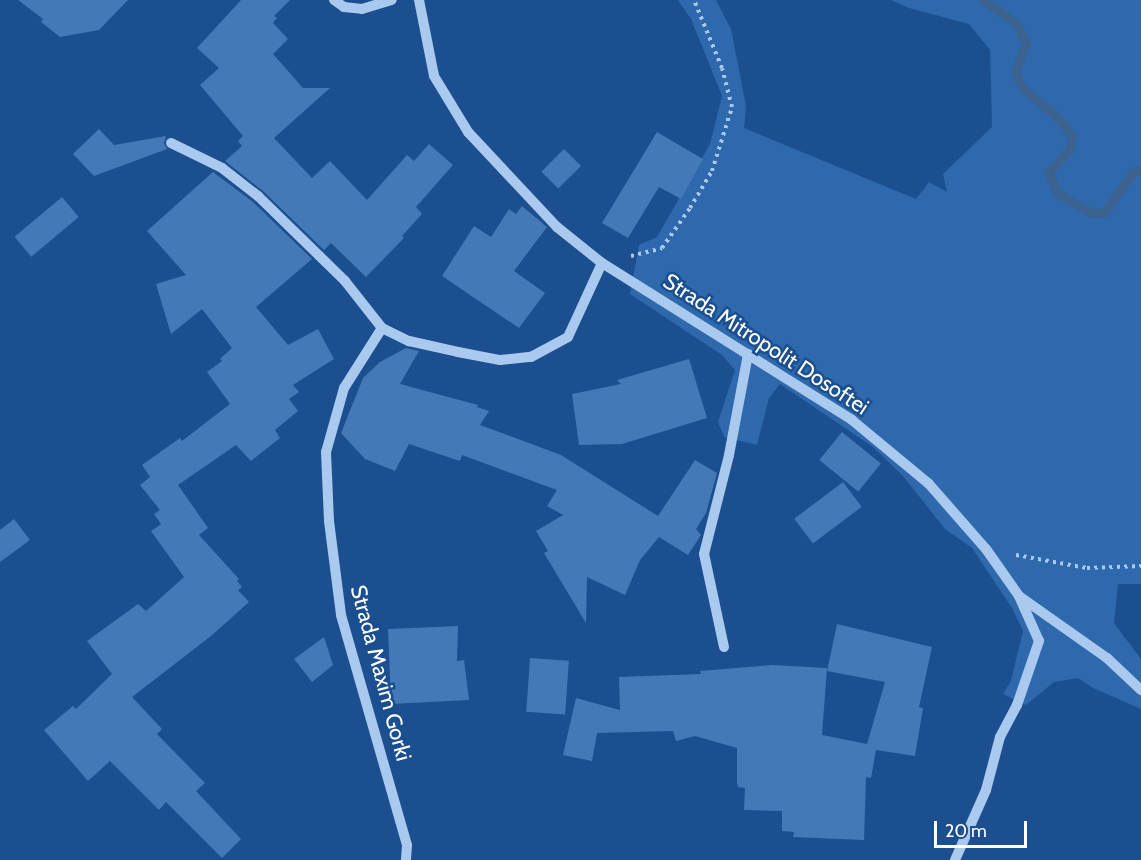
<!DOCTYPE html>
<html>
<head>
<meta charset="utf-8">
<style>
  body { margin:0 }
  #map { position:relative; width:1141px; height:860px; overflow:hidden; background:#1b4f8f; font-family:Cabin,sans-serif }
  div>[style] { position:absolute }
  .green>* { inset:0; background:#2e69ad }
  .stream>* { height:9px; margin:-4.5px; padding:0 4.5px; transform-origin:4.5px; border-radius:4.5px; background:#3c6290 }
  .building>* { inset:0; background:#4478b7; transform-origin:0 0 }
  .path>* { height:4px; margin-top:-2px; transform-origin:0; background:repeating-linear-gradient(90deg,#a9c9ee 0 3px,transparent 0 7.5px) }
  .minor>* { height:10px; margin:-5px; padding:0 5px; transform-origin:5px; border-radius:5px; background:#a9c9ee }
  span { translate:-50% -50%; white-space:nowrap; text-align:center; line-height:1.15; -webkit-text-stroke:5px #1b4f8f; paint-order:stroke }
  .street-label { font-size:22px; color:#fff }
  .scale { position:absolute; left:934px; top:821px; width:93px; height:27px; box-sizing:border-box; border:3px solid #fff; border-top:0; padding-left:8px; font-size:18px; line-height:21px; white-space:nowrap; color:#fff; -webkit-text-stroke:4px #1b4f8f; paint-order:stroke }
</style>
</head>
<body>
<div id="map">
  <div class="green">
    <i style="clip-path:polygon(678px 0,716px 0,731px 29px,746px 106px,744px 128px,916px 199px,929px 182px,947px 192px,943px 174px,992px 127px,990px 50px,969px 24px,909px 8px,891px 0,1141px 0,1141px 584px,1118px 584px,1114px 623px,1141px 659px,1141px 709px,1093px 688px,1078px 678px,1054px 682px,1026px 705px,1003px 694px,1011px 681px,1023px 631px,1012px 608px,972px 548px,945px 529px,903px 476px,873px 447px,780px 384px,769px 398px,757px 445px,724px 437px,718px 422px,735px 370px,722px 355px,630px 294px,639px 245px,657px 237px,710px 144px,722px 96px,691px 19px)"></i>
  </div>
  <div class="stream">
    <i style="left:983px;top:0;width:39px;rotate:35deg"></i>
    <i style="left:1015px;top:22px;width:24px;rotate:62deg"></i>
    <i style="left:1026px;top:43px;width:30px;rotate:111deg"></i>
    <i style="left:1015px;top:71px;width:19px;rotate:65deg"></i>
    <i style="left:1023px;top:88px;width:45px;rotate:40.5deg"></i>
    <i style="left:1057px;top:117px;width:23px;rotate:50deg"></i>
    <i style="left:1072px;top:135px;width:14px;rotate:98deg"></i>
    <i style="left:1070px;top:149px;width:33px;rotate:133deg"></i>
    <i style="left:1048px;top:173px;width:22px;rotate:63deg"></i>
    <i style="left:1058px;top:193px;width:39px;rotate:31deg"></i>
    <i style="left:1091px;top:213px;width:13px"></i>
    <i style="left:1104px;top:213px;width:50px;rotate:-54.7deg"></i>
    <i style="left:1133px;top:172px;width:8px;rotate:-14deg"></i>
  </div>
  <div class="building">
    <i style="clip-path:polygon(18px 0,128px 0,99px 30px,60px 37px,41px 22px,43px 19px)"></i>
    <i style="clip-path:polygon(241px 0,290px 0,274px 16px,277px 18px,273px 23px,288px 39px,273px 54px,303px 88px,330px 88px,274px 138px,312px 178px,330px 161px,367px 200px,407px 155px,414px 161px,429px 144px,453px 165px,416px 207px,422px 214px,402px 236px,404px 238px,366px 277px,331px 243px,324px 250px,263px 191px,225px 161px,242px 146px,238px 141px,243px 136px,200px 85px,219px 68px,197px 48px)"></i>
    <i style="clip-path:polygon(99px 129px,114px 145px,166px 136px,164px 143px,167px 149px,94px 176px,73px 154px)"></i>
    <i style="clip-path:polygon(657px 132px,703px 159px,681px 199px,659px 187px,628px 238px,602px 223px)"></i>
    <i style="left:564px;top:149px;width:24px;height:32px;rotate:45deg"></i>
    <i style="clip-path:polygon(213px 172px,253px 202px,312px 259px,256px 307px,288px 345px,318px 329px,334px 359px,293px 385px,299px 392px,289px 399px,298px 411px,275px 430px,280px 438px,251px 461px,236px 445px,178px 485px,208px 528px,199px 535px,239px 579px,237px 581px,242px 587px,238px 590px,249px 602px,211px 636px,132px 697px,162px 729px,157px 734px,205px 783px,196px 791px,241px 839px,222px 858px,166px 802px,159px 810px,110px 761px,88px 781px,44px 730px,73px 706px,76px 709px,112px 674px,87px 641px,138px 604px,146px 611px,184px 577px,151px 531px,161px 524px,154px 514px,160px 510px,140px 485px,150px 477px,142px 465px,180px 438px,182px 441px,230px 404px,207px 372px,222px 361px,220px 359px,232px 348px,202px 309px,171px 334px,156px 284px,186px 275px,147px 231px)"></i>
    <i style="left:62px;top:197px;width:26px;height:62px;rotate:50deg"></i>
    <i style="clip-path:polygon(522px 206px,547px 227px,514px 271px,545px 293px,519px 328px,442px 276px,474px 226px,491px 237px,509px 209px,516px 214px)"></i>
    <i style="clip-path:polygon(406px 348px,419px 351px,400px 384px,478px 405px,477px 407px,489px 411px,480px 425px,561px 455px,658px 516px,695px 460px,717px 473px,706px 513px,696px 529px,701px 535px,688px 555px,659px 537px,640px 560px,625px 595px,587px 577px,586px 623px,544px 553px,548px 551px,536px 531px,563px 515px,547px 506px,557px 490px,462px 455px,460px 461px,409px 444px,395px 471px,365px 459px,341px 433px,363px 378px,380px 362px)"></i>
    <i style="clip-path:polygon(689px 359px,707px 418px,622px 444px,579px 445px,572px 394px,621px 384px,617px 380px)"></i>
    <i style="left:842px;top:432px;width:50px;height:36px;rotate:39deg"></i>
    <i style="left:843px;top:482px;width:31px;height:61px;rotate:53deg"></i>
    <i style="clip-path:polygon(14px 519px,30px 540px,0 562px,0 530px)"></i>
    <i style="clip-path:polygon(837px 624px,932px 647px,919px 707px,923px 708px,915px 756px,876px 750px,871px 778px,866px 777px,864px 840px,793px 837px,794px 832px,782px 831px,782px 811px,744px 810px,745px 788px,738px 787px,737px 782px,737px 748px,695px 736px,676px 741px,673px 731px,597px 733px,592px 761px,563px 755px,576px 698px,620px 710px,619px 677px,701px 674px,700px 671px,772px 665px,827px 668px,822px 735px,867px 744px,885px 682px,827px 671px)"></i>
    <i style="clip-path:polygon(458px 626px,457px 661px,464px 660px,469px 700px,391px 704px,388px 629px)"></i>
    <i style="clip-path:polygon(324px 637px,333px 665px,312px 682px,294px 659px)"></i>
    <i style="left:530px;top:658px;width:39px;height:54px;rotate:4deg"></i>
  </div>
  <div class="path">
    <i style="left:631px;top:256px;width:32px;rotate:-14deg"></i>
    <i style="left:662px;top:248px;width:49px;rotate:-55deg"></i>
    <i style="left:690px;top:208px;width:43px;rotate:-59.3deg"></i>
    <i style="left:712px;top:171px;width:67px;rotate:-72.6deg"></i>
    <i style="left:732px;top:107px;width:40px;rotate:-104.4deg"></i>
    <i style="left:722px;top:68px;width:74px;rotate:-112.4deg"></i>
    <i style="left:1016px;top:555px;width:72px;rotate:10.4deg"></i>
    <i style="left:1087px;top:568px;width:54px;rotate:-2.1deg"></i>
  </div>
  <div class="minor">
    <i style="left:334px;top:0;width:12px;rotate:35deg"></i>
    <i style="left:344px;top:7px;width:18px;rotate:6deg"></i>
    <i style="left:362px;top:9px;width:31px;rotate:-17deg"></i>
    <i style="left:419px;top:0;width:77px;rotate:78.8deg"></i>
    <i style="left:434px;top:76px;width:66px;rotate:58.7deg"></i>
    <i style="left:468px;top:132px;width:130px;rotate:46.9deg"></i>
    <i style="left:557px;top:227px;width:58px;rotate:38.7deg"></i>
    <i style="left:602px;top:263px;width:295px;rotate:32.1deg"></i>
    <i style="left:852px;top:420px;width:100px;rotate:39.7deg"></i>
    <i style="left:929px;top:484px;width:86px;rotate:48.8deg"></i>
    <i style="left:986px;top:549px;width:57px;rotate:54.9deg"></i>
    <i style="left:1019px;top:596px;width:108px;rotate:35.2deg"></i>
    <i style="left:1107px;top:658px;width:47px;rotate:43.3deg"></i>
    <i style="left:171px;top:143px;width:57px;rotate:26.1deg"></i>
    <i style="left:222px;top:168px;width:46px;rotate:37.9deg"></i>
    <i style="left:258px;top:196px;width:122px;rotate:44.3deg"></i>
    <i style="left:345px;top:281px;width:60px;rotate:51.8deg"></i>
    <i style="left:382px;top:328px;width:71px;rotate:122.3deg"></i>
    <i style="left:344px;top:388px;width:66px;rotate:105.7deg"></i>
    <i style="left:326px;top:452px;width:69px;rotate:87.5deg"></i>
    <i style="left:329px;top:521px;width:95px;rotate:82.7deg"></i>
    <i style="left:341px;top:615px;width:239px;rotate:74deg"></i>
    <i style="left:407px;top:845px;width:15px;rotate:94deg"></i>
    <i style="left:382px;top:328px;width:30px;rotate:26deg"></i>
    <i style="left:409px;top:341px;width:50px;rotate:12.7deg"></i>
    <i style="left:458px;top:352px;width:43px;rotate:10.8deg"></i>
    <i style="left:500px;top:360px;width:31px;rotate:-6deg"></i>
    <i style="left:531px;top:357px;width:42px;rotate:-28.4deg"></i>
    <i style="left:568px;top:337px;width:81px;rotate:-65.3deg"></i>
    <i style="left:724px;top:647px;width:95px;rotate:-102.1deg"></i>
    <i style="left:704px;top:554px;width:102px;rotate:-75.8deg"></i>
    <i style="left:729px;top:455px;width:103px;rotate:-79.3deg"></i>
    <i style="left:955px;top:860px;width:77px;rotate:-66.1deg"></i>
    <i style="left:986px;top:790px;width:55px;rotate:-75.2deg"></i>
    <i style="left:1000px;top:737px;width:36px;rotate:-62deg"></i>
    <i style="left:1017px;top:705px;width:68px;rotate:-71deg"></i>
    <i style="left:1039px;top:641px;width:49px;rotate:-114deg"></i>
  </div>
  <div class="street-label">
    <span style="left:766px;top:344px;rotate:33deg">Strada Mitropolit Dosoftei</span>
    <span style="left:381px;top:673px;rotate:75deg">Strada Maxim Gorki</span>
  </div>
  <div class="scale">20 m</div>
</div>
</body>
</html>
